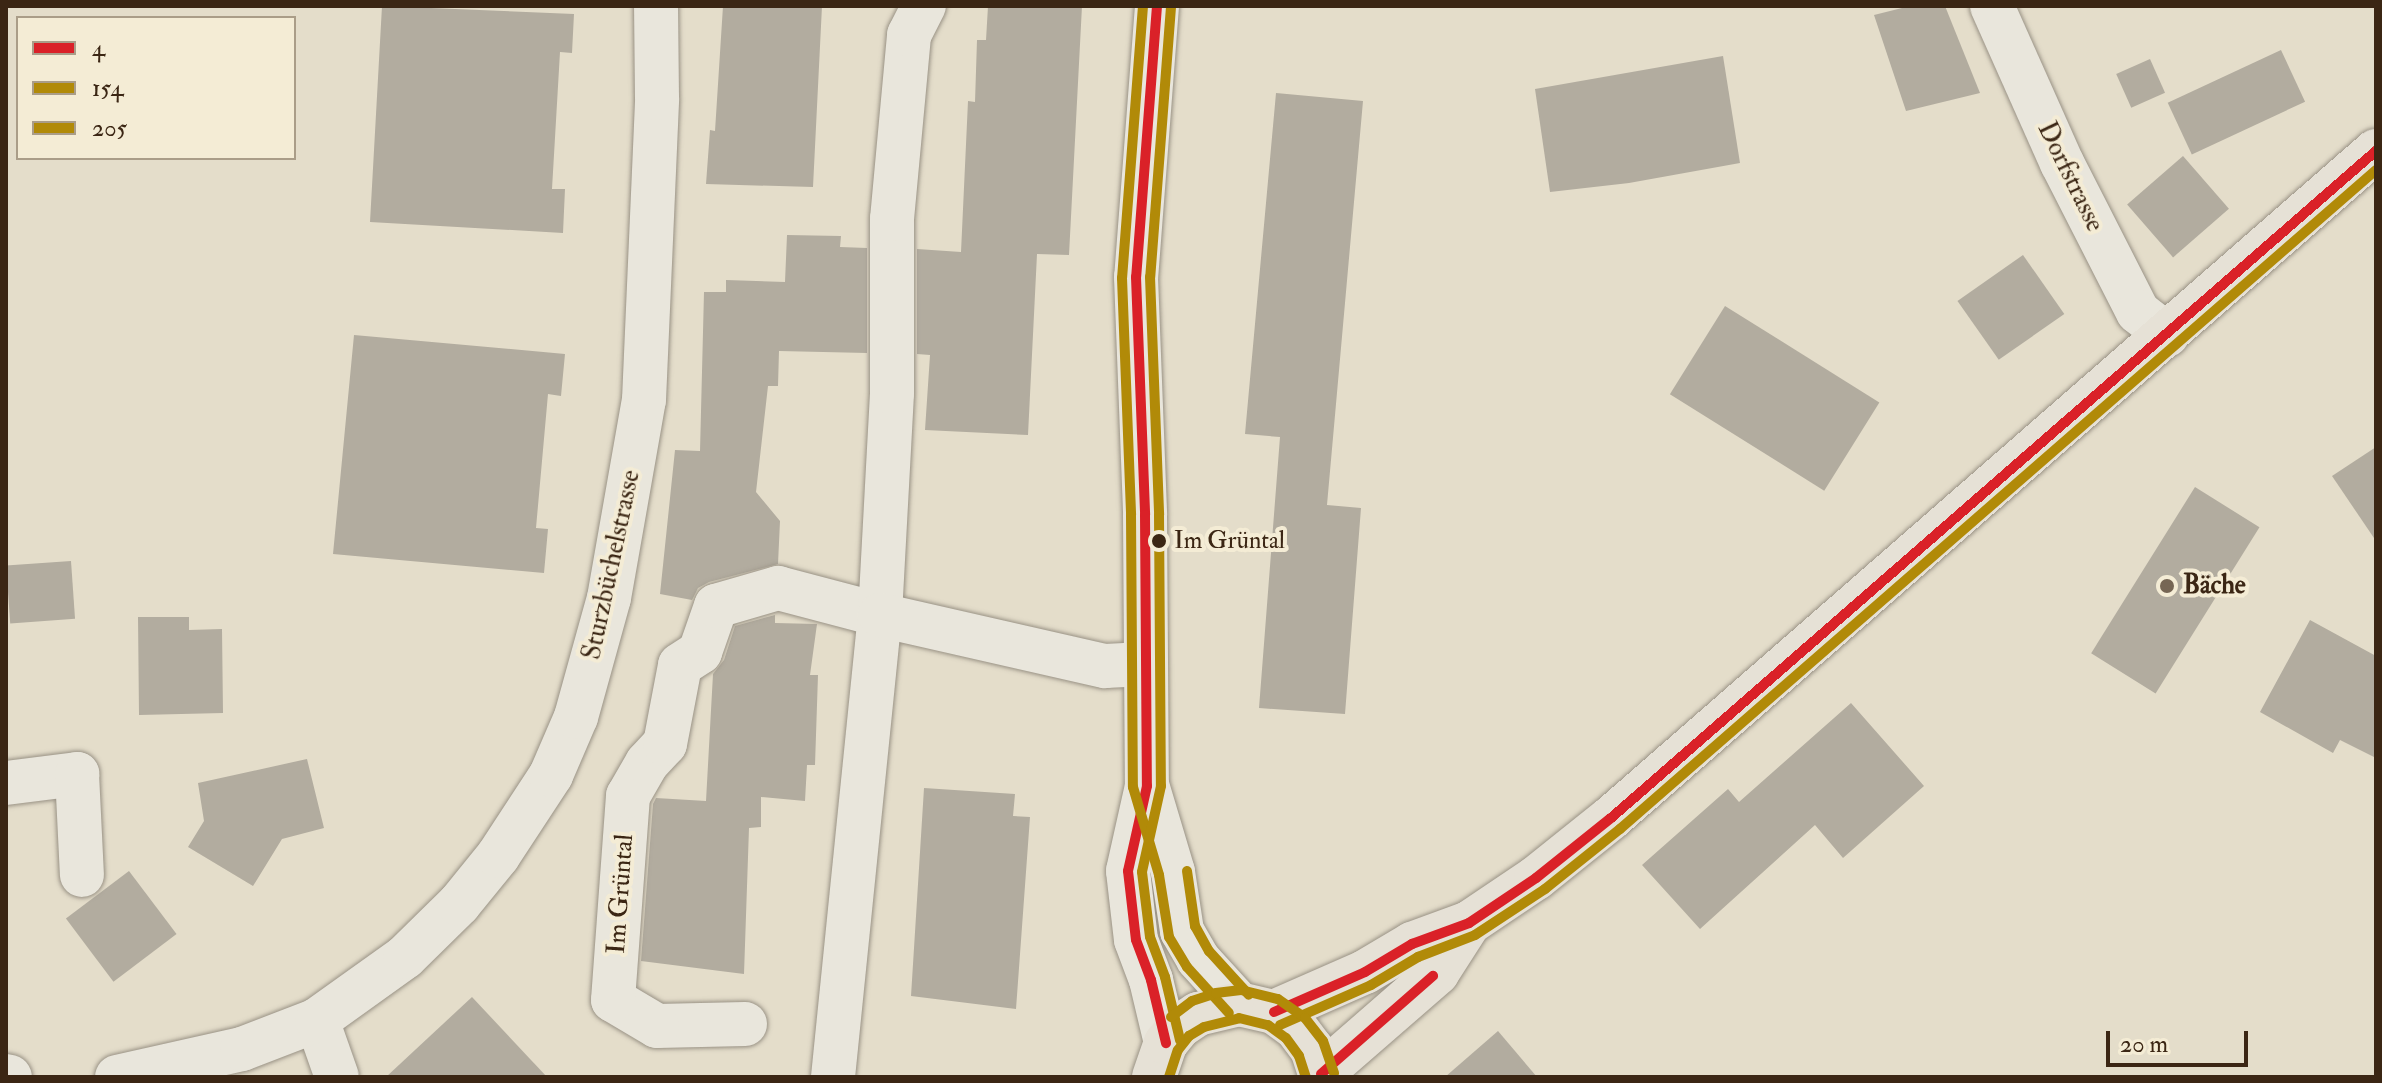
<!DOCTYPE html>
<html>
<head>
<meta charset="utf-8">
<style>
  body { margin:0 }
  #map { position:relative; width:2382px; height:1083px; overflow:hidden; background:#e4ddca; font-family:"IM FELL Double Pica",serif }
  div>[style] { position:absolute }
  .building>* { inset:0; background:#b2ac9f; transform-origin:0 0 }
  .roads { filter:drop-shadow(0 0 2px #999285) drop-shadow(0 0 2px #999285) }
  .minor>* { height:44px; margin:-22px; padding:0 22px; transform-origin:22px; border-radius:22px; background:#e9e6dc }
  .major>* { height:44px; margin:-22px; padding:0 22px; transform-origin:22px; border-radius:22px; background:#e6e1d6 }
  .bus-1>* { height:10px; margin:-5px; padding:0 5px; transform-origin:5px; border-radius:5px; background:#da2128 }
  .bus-2>* { height:10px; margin:-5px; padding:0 5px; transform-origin:5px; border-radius:5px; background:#b18a08 }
  .bus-3>* { height:10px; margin:-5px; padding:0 5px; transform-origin:5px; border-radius:5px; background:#b18a08 }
  .dots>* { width:22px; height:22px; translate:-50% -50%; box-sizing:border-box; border:4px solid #f4ecd5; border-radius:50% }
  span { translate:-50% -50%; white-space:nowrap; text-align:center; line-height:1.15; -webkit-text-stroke:8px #f4ecd5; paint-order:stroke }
  .bus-label { font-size:24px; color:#3b2614 }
  .left { translate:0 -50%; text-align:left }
  .street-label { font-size:26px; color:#3b2614 }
  .poi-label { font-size:26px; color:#3b2614; font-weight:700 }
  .frame { position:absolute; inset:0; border:8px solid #3b2614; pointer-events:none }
  .legend { position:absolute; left:16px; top:16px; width:280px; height:144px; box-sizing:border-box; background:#f4ecd5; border:2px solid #aa9d88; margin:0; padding:10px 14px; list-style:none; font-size:24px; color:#3b2614 }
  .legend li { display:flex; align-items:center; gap:16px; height:40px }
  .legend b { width:40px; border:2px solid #aa9d88 }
  .scale { position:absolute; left:2106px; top:1031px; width:142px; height:36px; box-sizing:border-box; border:4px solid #3b2614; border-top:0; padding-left:10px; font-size:24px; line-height:28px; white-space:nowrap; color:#3b2614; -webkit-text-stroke:6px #f4ecd5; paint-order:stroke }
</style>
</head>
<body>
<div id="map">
  <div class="building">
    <i style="clip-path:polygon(382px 6px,574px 14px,572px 53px,560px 52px,552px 189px,565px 189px,563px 233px,370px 222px)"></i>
    <i style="clip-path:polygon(723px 6px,822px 6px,813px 187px,706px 184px,710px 130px,715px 131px)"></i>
    <i style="clip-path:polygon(988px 6px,1082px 6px,1069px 255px,1037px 254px,1028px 435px,925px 430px,930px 355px,917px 354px,917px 249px,961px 252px,968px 101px,975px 102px,977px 40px,986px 40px)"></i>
    <i style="clip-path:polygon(1910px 6px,1945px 6px,1980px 93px,1906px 111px,1874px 15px)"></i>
    <i style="left:2281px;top:50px;width:57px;height:125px;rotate:65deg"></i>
    <i style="clip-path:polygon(1723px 56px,1740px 163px,1629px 183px,1550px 192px,1535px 89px)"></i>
    <i style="left:2150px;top:59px;width:37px;height:37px;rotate:66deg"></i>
    <i style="clip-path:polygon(1276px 93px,1363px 101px,1327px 505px,1361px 508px,1345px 714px,1259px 708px,1280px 437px,1245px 434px)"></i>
    <i style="left:2183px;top:156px;width:70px;height:74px;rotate:49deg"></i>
    <i style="clip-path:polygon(787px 235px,841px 236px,840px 247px,867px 248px,867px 353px,779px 351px,778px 386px,768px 386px,756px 492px,780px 521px,778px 564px,709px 582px,698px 588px,692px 600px,660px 594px,675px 450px,700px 451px,704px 292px,726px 292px,726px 280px,785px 282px)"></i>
    <i style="left:2023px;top:255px;width:72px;height:80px;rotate:55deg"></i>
    <i style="left:1725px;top:306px;width:182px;height:104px;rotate:32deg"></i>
    <i style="clip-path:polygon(354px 335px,565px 354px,561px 396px,548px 394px,536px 528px,548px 529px,544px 573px,333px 554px)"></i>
    <i style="clip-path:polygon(2376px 447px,2376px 541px,2332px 476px)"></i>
    <i style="left:2195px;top:487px;width:76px;height:196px;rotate:32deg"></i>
    <i style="left:71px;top:561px;width:58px;height:65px;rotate:86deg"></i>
    <i style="clip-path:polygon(775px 615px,775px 623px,817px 624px,810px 675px,818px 675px,815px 765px,807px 765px,805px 801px,761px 797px,761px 827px,749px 828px,744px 974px,641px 961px,653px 804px,656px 798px,706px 801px,713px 674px,724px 660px,735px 626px)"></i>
    <i style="clip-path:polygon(138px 617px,189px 617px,189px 630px,222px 629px,223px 713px,139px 715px)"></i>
    <i style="clip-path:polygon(2310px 620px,2376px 656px,2376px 758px,2340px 740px,2333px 753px,2260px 712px)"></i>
    <i style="clip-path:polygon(1851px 703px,1924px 786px,1843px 858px,1815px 825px,1700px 929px,1642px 865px,1728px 789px,1739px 802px)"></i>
    <i style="clip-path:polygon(307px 759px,324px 828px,282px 839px,253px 886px,188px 847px,204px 821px,198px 783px)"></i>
    <i style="clip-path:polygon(924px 788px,1015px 794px,1013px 816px,1030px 817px,1016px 1009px,911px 996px)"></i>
    <i style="left:129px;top:871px;width:79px;height:79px;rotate:53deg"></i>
    <i style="clip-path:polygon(472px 997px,547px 1077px,386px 1077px)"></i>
    <i style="clip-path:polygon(1498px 1031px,1537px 1077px,1445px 1077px)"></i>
  </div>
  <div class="roads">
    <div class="minor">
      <i style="left:1157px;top:6px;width:272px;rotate:94.4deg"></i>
      <i style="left:1136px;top:277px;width:238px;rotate:87.8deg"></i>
      <i style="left:1145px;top:515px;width:271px;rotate:89.6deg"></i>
      <i style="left:1147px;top:786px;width:87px;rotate:102.6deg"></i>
      <i style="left:1128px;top:871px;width:69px;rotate:83.4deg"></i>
      <i style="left:1136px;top:940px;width:43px;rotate:69.4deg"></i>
      <i style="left:1151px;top:980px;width:65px;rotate:76.6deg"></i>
      <i style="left:1992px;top:6px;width:172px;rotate:66deg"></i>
      <i style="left:2062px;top:163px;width:167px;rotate:63deg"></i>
      <i style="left:2138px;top:312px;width:37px;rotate:38deg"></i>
      <i style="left:6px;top:783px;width:72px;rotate:-7.2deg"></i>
      <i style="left:77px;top:774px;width:101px;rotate:87.2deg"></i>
      <i style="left:1148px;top:788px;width:88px;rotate:73.4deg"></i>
      <i style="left:1173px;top:872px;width:60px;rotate:81.3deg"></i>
      <i style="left:1182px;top:931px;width:32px;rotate:60deg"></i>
      <i style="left:1198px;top:959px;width:61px;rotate:47.7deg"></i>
      <i style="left:317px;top:1020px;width:60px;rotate:70.7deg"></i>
      <i style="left:745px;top:1024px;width:88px;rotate:178.7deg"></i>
      <i style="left:657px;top:1026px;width:51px;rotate:-149.4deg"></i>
      <i style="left:613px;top:1000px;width:205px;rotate:-85.8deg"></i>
      <i style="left:628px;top:796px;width:38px;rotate:-60deg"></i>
      <i style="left:647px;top:763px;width:26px;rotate:-47deg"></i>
      <i style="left:665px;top:744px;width:80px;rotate:-79.2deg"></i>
      <i style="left:680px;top:665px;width:24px;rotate:-33deg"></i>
      <i style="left:700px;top:652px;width:49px;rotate:-70.8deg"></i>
      <i style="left:716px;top:606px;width:65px;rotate:-16.2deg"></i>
      <i style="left:778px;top:588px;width:106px;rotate:14.8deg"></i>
      <i style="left:880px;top:615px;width:222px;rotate:-86.9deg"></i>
      <i style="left:892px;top:393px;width:174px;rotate:-90deg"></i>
      <i style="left:892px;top:219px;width:185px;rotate:-84.7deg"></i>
      <i style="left:909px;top:35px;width:33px;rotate:-63deg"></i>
      <i style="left:6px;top:1076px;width:4px;rotate:14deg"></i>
      <i style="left:117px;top:1077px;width:128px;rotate:-12.6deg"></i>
      <i style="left:242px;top:1049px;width:80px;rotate:-21.1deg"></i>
      <i style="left:317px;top:1020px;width:108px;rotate:-35.6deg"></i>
      <i style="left:405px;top:957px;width:76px;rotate:-44.5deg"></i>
      <i style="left:459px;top:904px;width:62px;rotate:-50.9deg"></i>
      <i style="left:498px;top:856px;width:97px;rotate:-56.8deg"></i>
      <i style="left:551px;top:775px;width:63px;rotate:-66.7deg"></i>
      <i style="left:576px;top:717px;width:123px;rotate:-74.5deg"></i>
      <i style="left:609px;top:598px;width:201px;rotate:-80deg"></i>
      <i style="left:644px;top:400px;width:302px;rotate:-87.5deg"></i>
      <i style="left:657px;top:98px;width:92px;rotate:-90.6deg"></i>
      <i style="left:833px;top:1077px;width:464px;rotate:-84.2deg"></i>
      <i style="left:880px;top:615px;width:231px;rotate:12.8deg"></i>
      <i style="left:1105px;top:666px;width:40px;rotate:-2.9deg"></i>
    </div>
    <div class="major">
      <i style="left:1274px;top:1012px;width:99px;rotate:-23.7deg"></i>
      <i style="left:1365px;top:972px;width:55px;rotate:-30.8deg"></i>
      <i style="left:1412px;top:944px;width:61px;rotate:-20.2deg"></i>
      <i style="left:1469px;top:923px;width:81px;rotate:-33.9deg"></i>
      <i style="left:1536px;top:878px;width:96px;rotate:-38.7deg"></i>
      <i style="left:1611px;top:818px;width:1015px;rotate:-41.09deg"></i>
      <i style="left:1321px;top:1074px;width:154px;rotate:-41deg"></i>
      <i style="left:1437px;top:973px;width:59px;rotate:-57.4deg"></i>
      <i style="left:1154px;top:1077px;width:36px;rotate:-71deg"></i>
      <i style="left:1166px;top:1043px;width:22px;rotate:-51deg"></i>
      <i style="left:1180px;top:1026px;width:22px;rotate:-34deg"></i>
      <i style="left:1198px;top:1014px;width:42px;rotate:-13.7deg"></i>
      <i style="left:1239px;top:1004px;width:36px;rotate:13deg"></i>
      <i style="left:1274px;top:1012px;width:27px;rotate:36deg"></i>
      <i style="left:1296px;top:1028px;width:26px;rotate:53deg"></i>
      <i style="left:1312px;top:1049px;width:29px;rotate:72deg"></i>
    </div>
  </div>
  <div class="bus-1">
    <i style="left:1157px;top:6px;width:272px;rotate:94.4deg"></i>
    <i style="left:1136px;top:277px;width:238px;rotate:87.8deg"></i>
    <i style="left:1145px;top:515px;width:271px;rotate:89.6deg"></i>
    <i style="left:1147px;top:786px;width:87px;rotate:102.6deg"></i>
    <i style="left:1128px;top:871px;width:69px;rotate:83.4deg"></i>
    <i style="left:1136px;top:940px;width:43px;rotate:69.4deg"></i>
    <i style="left:1151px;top:980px;width:65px;rotate:76.6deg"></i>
    <i style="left:1274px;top:1012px;width:99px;rotate:-23.7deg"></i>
    <i style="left:1365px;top:972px;width:55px;rotate:-30.8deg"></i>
    <i style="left:1412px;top:944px;width:61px;rotate:-20.2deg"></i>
    <i style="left:1469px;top:923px;width:81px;rotate:-33.9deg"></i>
    <i style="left:1536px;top:878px;width:96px;rotate:-38.7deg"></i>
    <i style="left:1611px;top:818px;width:1015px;rotate:-41.09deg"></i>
    <i style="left:1321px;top:1074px;width:149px;rotate:-41.2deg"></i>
  </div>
  <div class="bus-2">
    <i style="left:1143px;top:6px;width:273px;rotate:94.4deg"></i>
    <i style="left:1122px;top:278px;width:237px;rotate:87.8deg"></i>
    <i style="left:1131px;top:515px;width:272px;rotate:89.6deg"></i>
    <i style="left:1133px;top:787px;width:92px;rotate:73.5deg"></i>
    <i style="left:1159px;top:875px;width:63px;rotate:80.8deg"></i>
    <i style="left:1169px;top:937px;width:35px;rotate:59deg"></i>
    <i style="left:1187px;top:967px;width:62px;rotate:47.6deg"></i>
    <i style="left:1280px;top:1025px;width:99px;rotate:-23.7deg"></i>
    <i style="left:1371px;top:985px;width:55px;rotate:-30.8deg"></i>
    <i style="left:1418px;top:957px;width:61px;rotate:-21.1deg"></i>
    <i style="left:1475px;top:935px;width:84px;rotate:-33.3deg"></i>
    <i style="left:1545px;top:889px;width:96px;rotate:-38.7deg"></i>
    <i style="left:1620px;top:829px;width:1003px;rotate:-41.08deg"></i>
    <i style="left:1169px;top:1077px;width:28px;rotate:-72deg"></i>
    <i style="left:1178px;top:1050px;width:18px;rotate:-52deg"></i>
    <i style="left:1189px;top:1036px;width:17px;rotate:-31deg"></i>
    <i style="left:1204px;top:1027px;width:36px;rotate:-14deg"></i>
    <i style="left:1239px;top:1018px;width:30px;rotate:14deg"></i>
    <i style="left:1268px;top:1025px;width:22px;rotate:36deg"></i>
    <i style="left:1286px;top:1038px;width:22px;rotate:54deg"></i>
    <i style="left:1299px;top:1056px;width:22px;rotate:72deg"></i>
  </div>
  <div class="bus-3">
    <i style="left:1171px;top:7px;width:271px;rotate:94.4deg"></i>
    <i style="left:1150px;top:277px;width:238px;rotate:87.8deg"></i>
    <i style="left:1159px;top:515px;width:271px;rotate:89.6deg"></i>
    <i style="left:1161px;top:786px;width:88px;rotate:102.5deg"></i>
    <i style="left:1142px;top:872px;width:65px;rotate:83deg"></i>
    <i style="left:1150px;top:937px;width:43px;rotate:69.4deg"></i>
    <i style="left:1165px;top:977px;width:65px;rotate:76.6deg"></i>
    <i style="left:1187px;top:871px;width:56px;rotate:81.7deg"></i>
    <i style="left:1195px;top:926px;width:29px;rotate:61deg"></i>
    <i style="left:1209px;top:951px;width:59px;rotate:47.7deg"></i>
    <i style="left:1171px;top:1017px;width:26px;rotate:-37deg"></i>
    <i style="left:1192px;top:1001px;width:25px;rotate:-18deg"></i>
    <i style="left:1216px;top:993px;width:25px;rotate:-7deg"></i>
    <i style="left:1241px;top:990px;width:38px;rotate:14deg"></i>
    <i style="left:1278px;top:999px;width:33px;rotate:35deg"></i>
    <i style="left:1305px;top:1018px;width:29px;rotate:52deg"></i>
    <i style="left:1323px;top:1041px;width:34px;rotate:71deg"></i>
  </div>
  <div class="dots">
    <i style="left:1159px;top:541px;background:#3b2614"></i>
    <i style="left:2167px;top:586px;background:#766654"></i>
  </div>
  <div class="bus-label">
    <span class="left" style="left:1174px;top:541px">Im Grüntal</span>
  </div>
  <div class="street-label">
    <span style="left:2070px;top:177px;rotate:64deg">Dorfstrasse</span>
    <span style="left:612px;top:565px;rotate:-78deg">Sturzbüchelstrasse</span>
    <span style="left:621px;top:894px;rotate:-86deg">Im Grüntal</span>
  </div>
  <div class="poi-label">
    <span class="left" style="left:2183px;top:586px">Bäche</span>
  </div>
  <div class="frame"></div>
  <ul class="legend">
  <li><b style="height:10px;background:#da2128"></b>4</li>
  <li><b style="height:10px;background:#b18a08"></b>154</li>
  <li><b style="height:10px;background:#b18a08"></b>205</li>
  </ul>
  <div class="scale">20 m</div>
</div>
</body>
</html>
